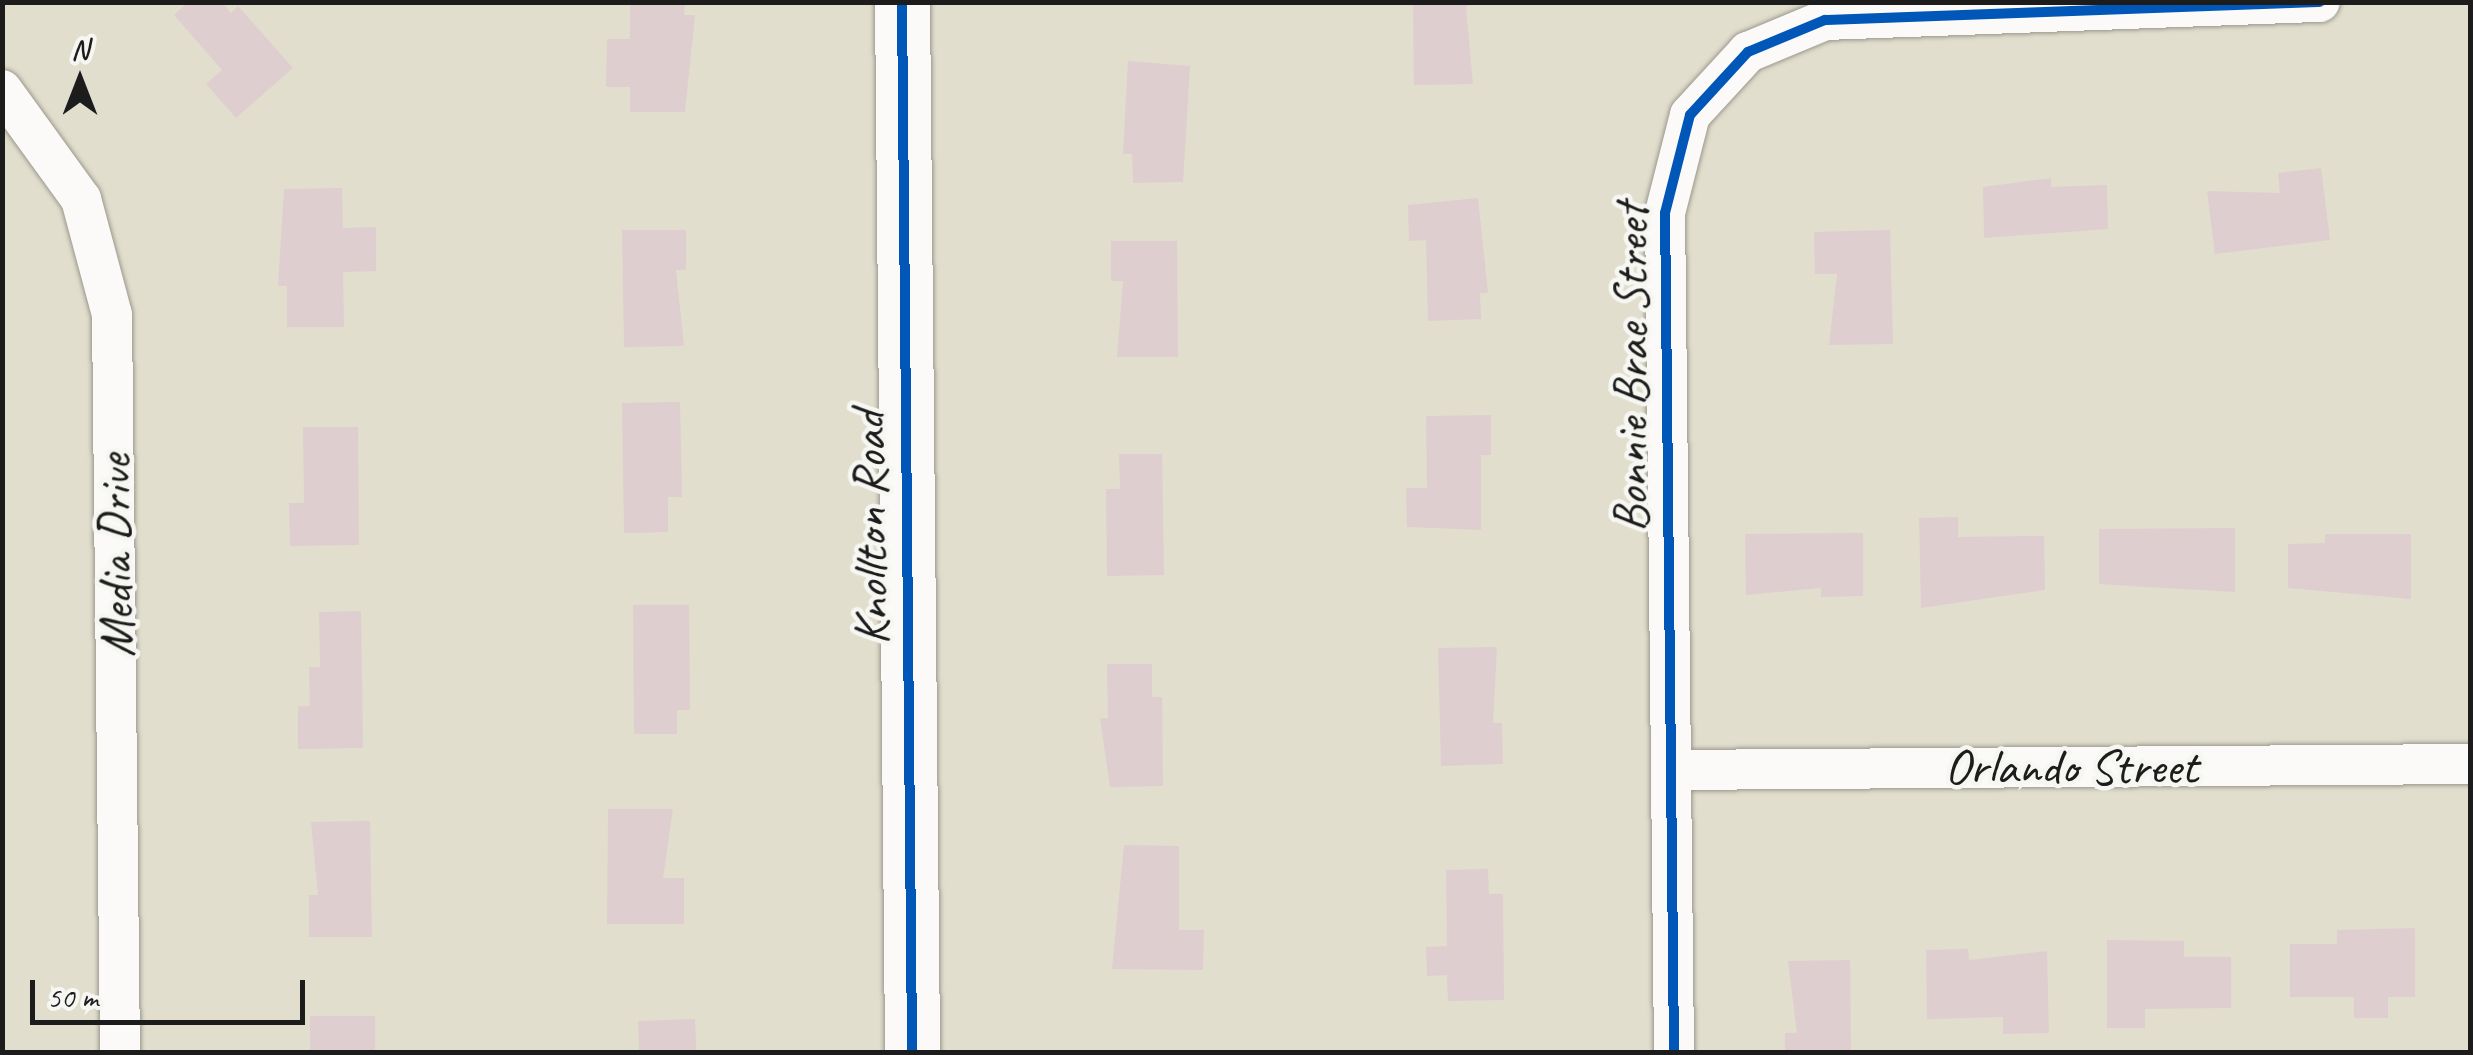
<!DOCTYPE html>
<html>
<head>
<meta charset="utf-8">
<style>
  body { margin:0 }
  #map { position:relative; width:2473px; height:1055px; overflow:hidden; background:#e2decd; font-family:Caveat,sans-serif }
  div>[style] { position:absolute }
  .building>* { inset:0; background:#dfcecf; transform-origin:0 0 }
  .roads { filter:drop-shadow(0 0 2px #9a988e) drop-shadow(0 0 2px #9a988e) }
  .street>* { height:40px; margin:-20px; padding:0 20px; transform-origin:20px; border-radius:20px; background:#fbfaf8 }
  .secondary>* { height:55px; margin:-27.5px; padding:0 27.5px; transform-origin:27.5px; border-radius:27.5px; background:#fbfaf8 }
  .cycleway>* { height:10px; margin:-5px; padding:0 5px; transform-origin:5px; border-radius:5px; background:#0057b8 }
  span { translate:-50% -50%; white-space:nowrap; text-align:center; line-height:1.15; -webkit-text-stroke:9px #f6f6f2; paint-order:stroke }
  .street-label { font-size:50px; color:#1c1c1c }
  .frame { position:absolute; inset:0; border:5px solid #1c1c1c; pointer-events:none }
  .north { position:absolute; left:30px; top:30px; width:100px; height:100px; -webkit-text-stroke:8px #f6f6f2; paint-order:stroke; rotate:0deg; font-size:28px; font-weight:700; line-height:40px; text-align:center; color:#1c1c1c }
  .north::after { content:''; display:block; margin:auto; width:35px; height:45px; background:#1c1c1c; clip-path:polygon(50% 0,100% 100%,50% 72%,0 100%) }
  .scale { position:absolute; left:30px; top:980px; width:275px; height:45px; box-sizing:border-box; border:5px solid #1c1c1c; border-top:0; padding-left:12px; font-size:30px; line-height:35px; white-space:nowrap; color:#1c1c1c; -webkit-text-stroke:8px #f6f6f2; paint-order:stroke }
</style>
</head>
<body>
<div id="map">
  <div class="building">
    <i style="clip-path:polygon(188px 2px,222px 2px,231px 13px,238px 6px,293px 68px,236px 118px,206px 84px,222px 70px,174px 15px)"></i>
    <i style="clip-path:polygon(630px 2px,685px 2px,684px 15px,695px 15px,685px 112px,630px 112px,630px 87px,606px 87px,607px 39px,630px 39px)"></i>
    <i style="clip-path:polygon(1413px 2px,1476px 2px,1466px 7px,1473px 84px,1414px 85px)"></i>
    <i style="clip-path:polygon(1128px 61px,1190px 66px,1183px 182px,1133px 183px,1132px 154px,1123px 154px)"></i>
    <i style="clip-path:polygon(2321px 168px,2330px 240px,2215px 254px,2207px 191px,2280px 193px,2278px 173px)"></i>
    <i style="clip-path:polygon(2051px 178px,2051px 187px,2107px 185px,2108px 229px,1984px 238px,1983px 187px)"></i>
    <i style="clip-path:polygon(342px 188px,343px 228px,376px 227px,376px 271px,343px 272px,344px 327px,287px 327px,287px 286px,278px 286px,284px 189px)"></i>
    <i style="clip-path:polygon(1478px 198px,1488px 293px,1480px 293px,1481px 319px,1428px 321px,1426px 240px,1409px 241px,1408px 205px)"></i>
    <i style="clip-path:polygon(622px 230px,686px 230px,686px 270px,676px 270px,684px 346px,624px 347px)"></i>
    <i style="clip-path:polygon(1890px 230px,1893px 344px,1829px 345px,1837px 274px,1815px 274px,1814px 232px)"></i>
    <i style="clip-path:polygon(1111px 241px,1177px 241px,1178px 357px,1117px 357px,1123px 281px,1111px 281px)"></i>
    <i style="clip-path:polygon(680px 402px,682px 497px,668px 497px,668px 532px,624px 533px,622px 403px)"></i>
    <i style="clip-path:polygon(1491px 415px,1491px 455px,1481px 455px,1481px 530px,1407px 527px,1406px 488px,1427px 488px,1426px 416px)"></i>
    <i style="clip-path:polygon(303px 427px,358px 427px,359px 545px,290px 546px,289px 503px,304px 503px)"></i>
    <i style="clip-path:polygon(1119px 454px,1162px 454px,1164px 575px,1107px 576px,1106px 489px,1120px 489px)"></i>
    <i style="clip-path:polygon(1958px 517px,1958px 537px,2044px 536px,2045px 590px,1921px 608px,1919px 518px)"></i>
    <i style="clip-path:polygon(2235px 528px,2235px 592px,2099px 584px,2099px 529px)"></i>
    <i style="clip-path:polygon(1863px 533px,1863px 596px,1821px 597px,1821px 588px,1746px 595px,1745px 534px)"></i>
    <i style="clip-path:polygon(2325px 534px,2411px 534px,2411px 599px,2288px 588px,2288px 544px,2325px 543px)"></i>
    <i style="clip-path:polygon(633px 605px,689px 605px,690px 710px,677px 710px,677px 734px,634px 734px)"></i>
    <i style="clip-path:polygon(361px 611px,363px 748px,298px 749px,298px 706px,310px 706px,309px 667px,320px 667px,319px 612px)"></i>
    <i style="clip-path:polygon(1497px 647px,1493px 723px,1502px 723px,1503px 764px,1441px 766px,1438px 648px)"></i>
    <i style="clip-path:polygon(1107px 664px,1152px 664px,1152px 697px,1162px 697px,1163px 786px,1110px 787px,1100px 718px,1108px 718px)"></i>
    <i style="clip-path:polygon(608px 809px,673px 809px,663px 878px,684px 878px,684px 924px,607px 924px)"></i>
    <i style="clip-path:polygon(370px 821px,372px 937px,309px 937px,309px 895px,318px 895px,311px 822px)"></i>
    <i style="clip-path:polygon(1124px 845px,1179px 846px,1179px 930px,1204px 930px,1203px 970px,1112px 969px)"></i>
    <i style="clip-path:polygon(1488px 869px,1489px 894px,1503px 894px,1504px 1000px,1448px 1001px,1447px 975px,1427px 976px,1426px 947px,1447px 946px,1446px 870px)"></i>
    <i style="clip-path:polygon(2415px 928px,2415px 997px,2388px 997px,2388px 1018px,2354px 1018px,2354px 997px,2290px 997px,2290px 944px,2337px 944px,2337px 930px)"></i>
    <i style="clip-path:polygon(2107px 940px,2184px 941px,2184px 957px,2231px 957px,2231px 1008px,2145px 1009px,2145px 1028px,2107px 1028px)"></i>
    <i style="clip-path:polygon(1968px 949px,1969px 960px,2047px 951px,2049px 1033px,2003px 1034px,2003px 1017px,1927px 1019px,1926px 950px)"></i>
    <i style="clip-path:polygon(1850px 960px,1851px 1052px,1785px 1052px,1785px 1033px,1797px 1033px,1788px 961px)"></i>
    <i style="left:310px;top:1016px;width:65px;height:36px"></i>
    <i style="left:695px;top:1019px;width:33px;height:57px;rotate:88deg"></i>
  </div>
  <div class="roads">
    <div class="street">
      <i style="left:2px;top:90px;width:135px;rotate:54.1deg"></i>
      <i style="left:81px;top:199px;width:120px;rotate:75deg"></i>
      <i style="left:112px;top:315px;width:737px;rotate:89.38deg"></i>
      <i style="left:1671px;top:770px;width:799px;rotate:-0.43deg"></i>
      <i style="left:1674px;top:1052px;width:839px;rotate:-90.61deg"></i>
      <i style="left:1665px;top:213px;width:101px;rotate:-75.7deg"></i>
      <i style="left:1690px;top:115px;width:86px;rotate:-47.4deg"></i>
      <i style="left:1748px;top:52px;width:83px;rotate:-22.6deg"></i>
      <i style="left:1825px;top:20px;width:495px;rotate:-2.1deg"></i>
    </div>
    <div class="secondary">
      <i style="left:902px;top:2px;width:1050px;rotate:89.45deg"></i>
    </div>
  </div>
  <div class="cycleway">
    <i style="left:902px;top:2px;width:1050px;rotate:89.45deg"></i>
    <i style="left:1674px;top:1052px;width:839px;rotate:-90.61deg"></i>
    <i style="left:1665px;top:213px;width:101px;rotate:-75.7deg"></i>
    <i style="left:1690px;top:115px;width:86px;rotate:-47.4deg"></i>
    <i style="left:1748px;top:52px;width:83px;rotate:-22.6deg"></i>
    <i style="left:1825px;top:20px;width:495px;rotate:-2.1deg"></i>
  </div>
  <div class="street-label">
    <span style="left:1631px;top:368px;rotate:-90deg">Bonnie Brae Street</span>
    <span style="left:870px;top:528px;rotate:-91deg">Knollton Road</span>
    <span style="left:115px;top:556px;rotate:-91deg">Media Drive</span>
    <span style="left:2071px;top:767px">Orlando Street</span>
  </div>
  <div class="frame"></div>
  <div class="north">N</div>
  <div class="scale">50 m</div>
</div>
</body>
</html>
